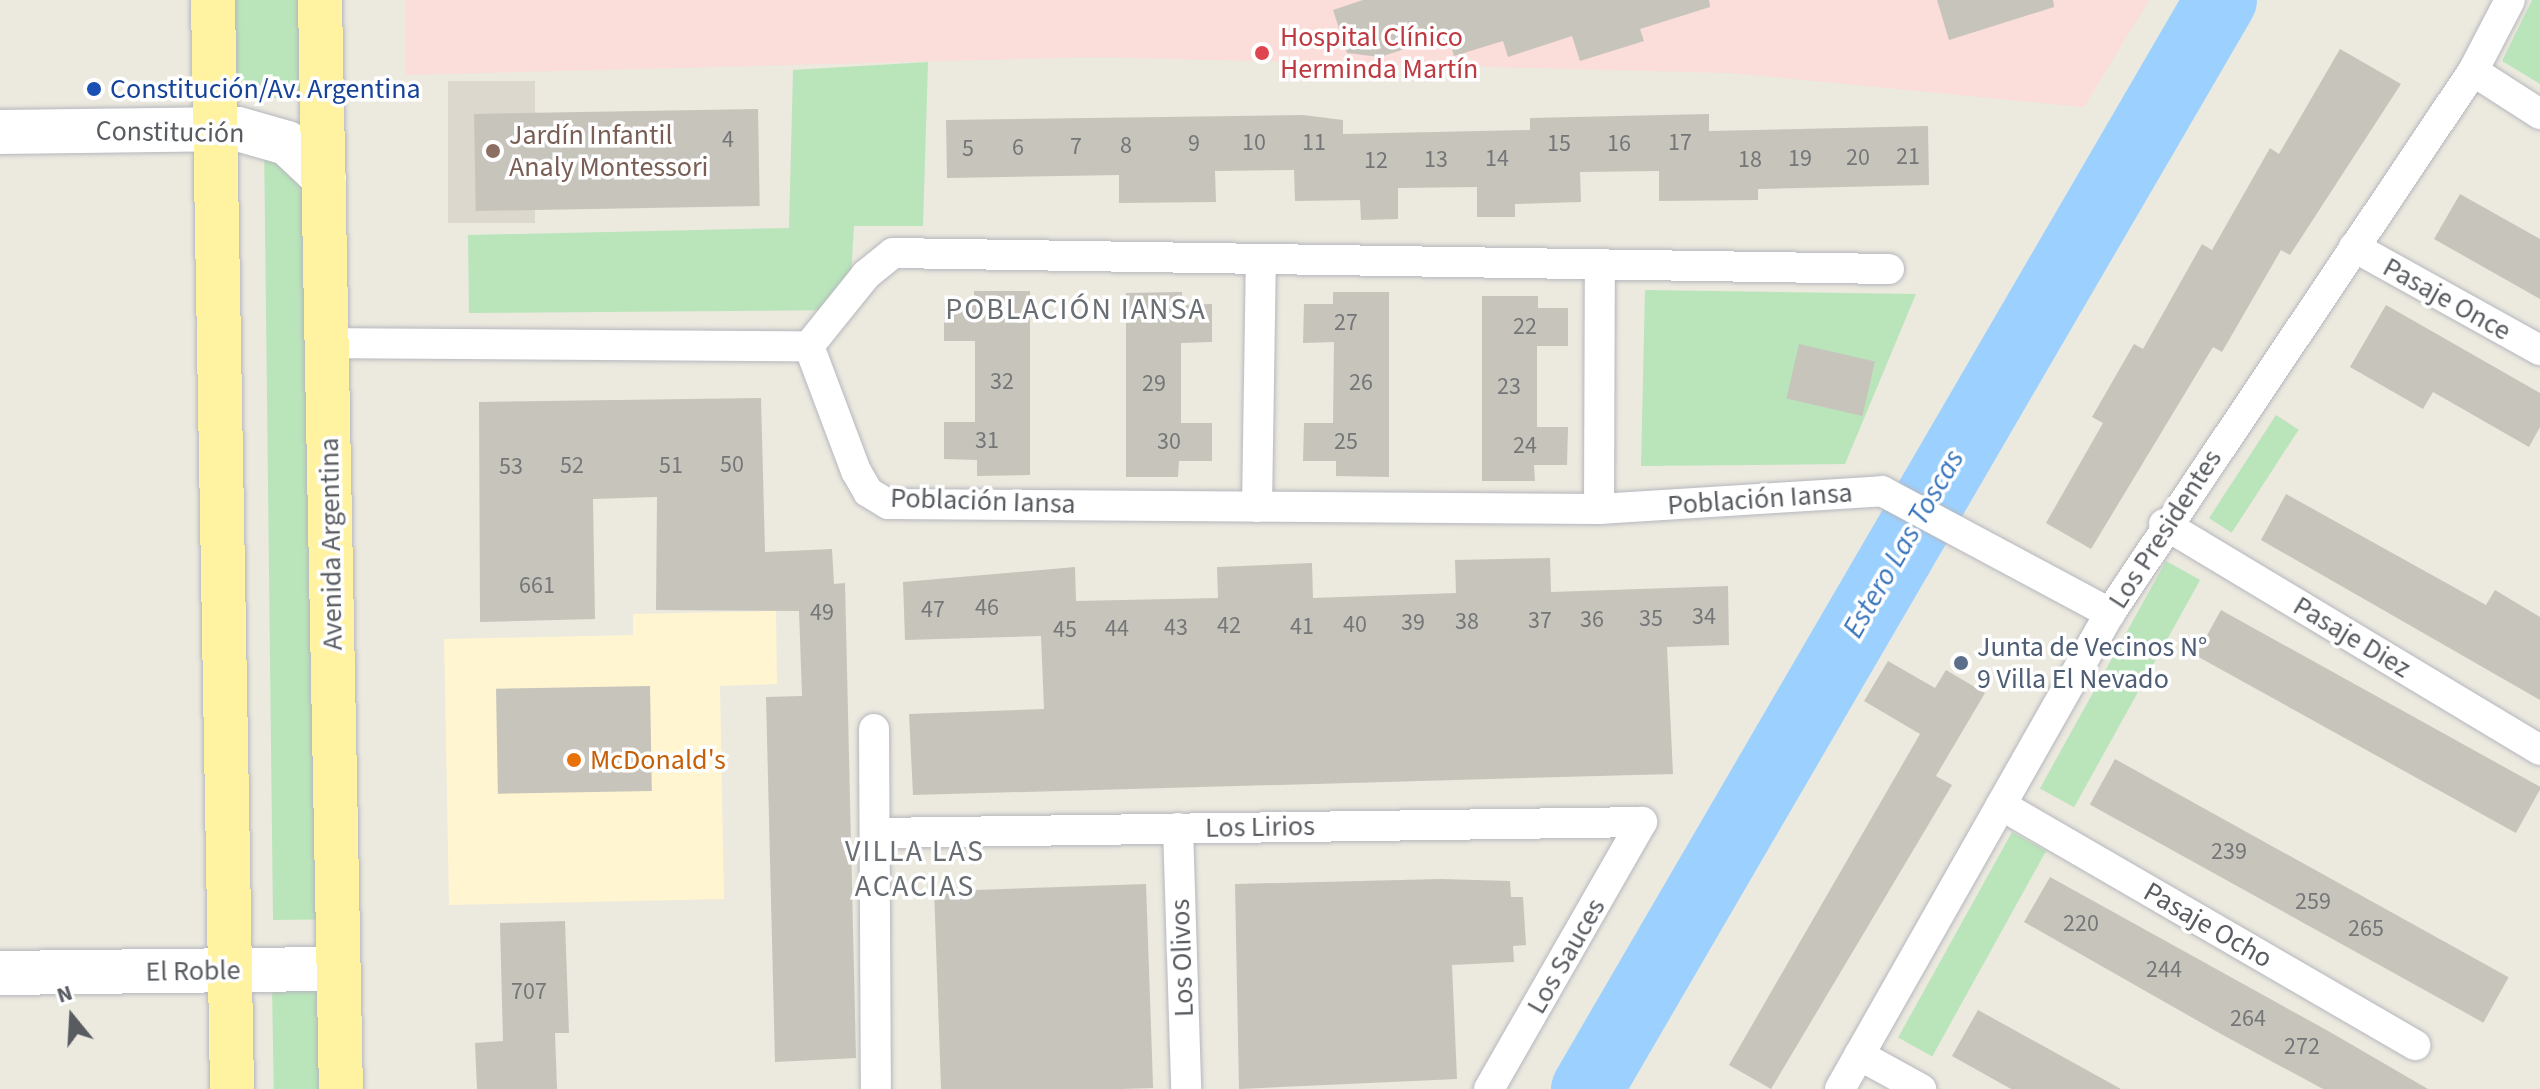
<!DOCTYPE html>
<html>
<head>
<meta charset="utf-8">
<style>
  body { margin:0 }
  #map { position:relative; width:2540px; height:1089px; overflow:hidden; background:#ece9df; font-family:"Source Sans 3",sans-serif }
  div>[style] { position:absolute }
  .commercial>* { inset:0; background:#fff5d1 }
  .education>* { inset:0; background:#dcd8ce; transform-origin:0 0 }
  .medical>* { inset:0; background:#fbddd9 }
  .green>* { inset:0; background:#bae5bb; transform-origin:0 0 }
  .river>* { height:72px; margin:-36px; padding:0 36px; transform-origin:36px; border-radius:36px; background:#9cd1ff }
  .building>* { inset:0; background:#c7c4bc; transform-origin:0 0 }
  .roads { filter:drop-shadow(0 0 2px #b5b7bd) drop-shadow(0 0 2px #b5b7bd) }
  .street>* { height:30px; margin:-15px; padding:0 15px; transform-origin:15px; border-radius:15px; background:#fff }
  .secondary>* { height:44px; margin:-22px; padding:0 22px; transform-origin:22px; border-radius:22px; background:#fff }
  .primary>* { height:44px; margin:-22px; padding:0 22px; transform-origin:22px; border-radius:22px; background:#fff2a1 }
  .dots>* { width:22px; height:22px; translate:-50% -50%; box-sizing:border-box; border:4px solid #fff; border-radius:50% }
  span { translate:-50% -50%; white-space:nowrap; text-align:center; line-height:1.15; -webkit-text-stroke:7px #fff; paint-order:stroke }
  .number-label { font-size:24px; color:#747678 }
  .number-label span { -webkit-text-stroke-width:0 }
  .health-label { font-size:28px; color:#be3a42 }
  .left { translate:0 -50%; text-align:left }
  .transit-label { font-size:28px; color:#164399 }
  .street-label { font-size:28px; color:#585c61 }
  .education-label { font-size:28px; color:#785e54 }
  .service-label { font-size:28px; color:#4e5e75 }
  .food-label { font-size:28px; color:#c56008 }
  .neighbourhood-label { font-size:30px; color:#696e73; letter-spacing:2px }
  .water-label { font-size:30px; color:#3a76bc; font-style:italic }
  .north { position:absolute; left:32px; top:977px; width:80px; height:80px; -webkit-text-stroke:6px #fff; paint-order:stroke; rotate:342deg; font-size:22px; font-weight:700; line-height:32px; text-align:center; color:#585c61 }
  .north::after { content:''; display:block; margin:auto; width:28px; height:36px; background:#585c61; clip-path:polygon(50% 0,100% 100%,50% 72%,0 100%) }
</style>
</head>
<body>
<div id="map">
  <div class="commercial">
    <i style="clip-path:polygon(776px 611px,777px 684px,720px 686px,724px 899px,449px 905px,444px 639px,633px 635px,633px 614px)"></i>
  </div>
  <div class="education">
    <i style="left:448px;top:81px;width:87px;height:142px"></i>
  </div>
  <div class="medical">
    <i style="clip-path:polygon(405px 0,2149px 0,2084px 107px,1730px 73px,1096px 57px,406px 75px)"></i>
  </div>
  <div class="green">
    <i style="left:229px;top:0;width:75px;height:98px"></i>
    <i style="clip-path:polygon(2532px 0,2540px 0,2540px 84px,2502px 61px)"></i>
    <i style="clip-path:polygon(928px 62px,923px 226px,854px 226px,849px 310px,469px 313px,468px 235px,789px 228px,793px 70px)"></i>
    <i style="clip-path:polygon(322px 136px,355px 919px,273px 920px,264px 137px)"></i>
    <i style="clip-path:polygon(1645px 290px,1916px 294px,1845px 464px,1641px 466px)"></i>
    <i style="left:2276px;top:415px;width:27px;height:123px;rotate:33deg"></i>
    <i style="left:2166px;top:561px;width:39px;height:260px;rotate:29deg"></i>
    <i style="left:2012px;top:832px;width:39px;height:235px;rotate:29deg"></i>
    <i style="left:350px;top:987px;width:102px;height:78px;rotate:89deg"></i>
  </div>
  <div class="river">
    <i style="left:1587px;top:1089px;width:1260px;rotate:-59.79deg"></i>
  </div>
  <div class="building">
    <i style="clip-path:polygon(1363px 0,1709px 0,1710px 7px,1640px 29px,1644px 41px,1580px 61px,1572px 36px,1508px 57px,1503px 41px,1454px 56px,1448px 35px,1380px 57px,1347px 53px,1333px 10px)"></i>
    <i style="clip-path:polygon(1937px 0,2053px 0,2054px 7px,1949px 40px)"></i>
    <i style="clip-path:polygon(2340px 49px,2401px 84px,2290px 255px,2281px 250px,2222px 352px,2213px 347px,2091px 549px,2046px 523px,2103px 423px,2092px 417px,2134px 344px,2143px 349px,2202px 244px,2212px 250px,2270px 148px,2279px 154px)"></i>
    <i style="left:758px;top:109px;width:97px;height:284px;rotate:89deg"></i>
    <i style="clip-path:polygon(1709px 114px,1709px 131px,1928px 126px,1929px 185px,1758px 189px,1758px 200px,1659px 201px,1659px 171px,1580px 172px,1581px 202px,1515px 204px,1515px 217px,1477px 217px,1477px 187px,1398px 188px,1398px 219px,1361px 220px,1360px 200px,1295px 201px,1294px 170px,1215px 171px,1216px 202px,1119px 203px,1119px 175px,947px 178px,946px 120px,1303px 115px,1343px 120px,1343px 134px,1530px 130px,1530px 118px)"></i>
    <i style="clip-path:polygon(2460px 194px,2540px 239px,2540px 299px,2434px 239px)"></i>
    <i style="clip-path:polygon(974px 291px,1030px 291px,1030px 475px,977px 476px,977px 460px,944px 459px,944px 422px,975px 422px,975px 341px,944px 341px,944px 303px,974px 303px)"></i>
    <i style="clip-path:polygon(1182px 292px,1182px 305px,1212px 304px,1212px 342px,1181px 343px,1181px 423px,1212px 423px,1212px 461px,1179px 461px,1178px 477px,1126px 477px,1126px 293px)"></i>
    <i style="clip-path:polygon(1333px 292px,1389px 292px,1389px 477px,1336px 476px,1336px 461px,1303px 461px,1304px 423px,1333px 423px,1334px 342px,1303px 343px,1304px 304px,1333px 304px)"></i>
    <i style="clip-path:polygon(1482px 296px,1538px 296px,1538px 308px,1568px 308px,1568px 346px,1537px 346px,1537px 427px,1568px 427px,1567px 465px,1534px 465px,1535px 481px,1482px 481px)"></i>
    <i style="clip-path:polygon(2386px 305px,2540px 393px,2540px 427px,2529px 447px,2433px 392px,2423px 409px,2350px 367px)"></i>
    <i style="left:1799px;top:344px;width:78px;height:56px;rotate:13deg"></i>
    <i style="clip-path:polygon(761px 398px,765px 552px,832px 549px,834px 584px,845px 583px,856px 1058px,775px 1062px,766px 697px,802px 696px,799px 611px,656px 610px,657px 497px,593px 499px,595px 619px,480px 622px,479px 402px)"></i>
    <i style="clip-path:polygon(2286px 494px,2486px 605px,2495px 590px,2540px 617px,2540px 700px,2261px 540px)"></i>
    <i style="clip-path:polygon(1550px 558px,1551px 592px,1728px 586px,1729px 645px,1667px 647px,1673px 774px,913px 795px,909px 714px,1044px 709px,1041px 636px,905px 640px,903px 582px,1075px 567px,1076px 601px,1218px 598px,1217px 567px,1312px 563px,1313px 598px,1456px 593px,1455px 560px)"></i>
    <i style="left:2221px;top:610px;width:366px;height:52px;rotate:29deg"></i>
    <i style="clip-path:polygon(1888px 661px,1935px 688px,1946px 670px,1985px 693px,1936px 776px,1952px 785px,1771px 1089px,1729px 1065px,1920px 734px,1864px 701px)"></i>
    <i style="left:650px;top:686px;width:105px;height:154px;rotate:89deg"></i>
    <i style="left:2115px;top:759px;width:450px;height:52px;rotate:29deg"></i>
    <i style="clip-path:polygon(2050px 877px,2330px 1032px,2428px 1089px,2323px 1089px,2221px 1034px,2024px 922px)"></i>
    <i style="clip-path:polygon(1441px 879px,1510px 881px,1511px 897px,1523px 897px,1526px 945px,1513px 946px,1514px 962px,1452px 965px,1457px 1079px,1239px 1089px,1235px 884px)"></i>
    <i style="left:1146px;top:884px;width:204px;height:212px;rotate:88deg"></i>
    <i style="clip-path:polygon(565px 921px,569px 1033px,555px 1033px,557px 1089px,477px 1089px,475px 1043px,503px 1041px,500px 923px)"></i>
    <i style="clip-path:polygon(1978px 1010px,2007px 1026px,2121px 1089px,2011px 1089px,1952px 1056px)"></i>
  </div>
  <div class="roads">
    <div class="street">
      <i style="left:2473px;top:71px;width:80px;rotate:32.7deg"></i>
      <i style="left:2354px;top:247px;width:213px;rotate:29deg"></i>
      <i style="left:1889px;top:269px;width:996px;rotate:-179.08deg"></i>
      <i style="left:893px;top:253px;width:35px;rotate:141deg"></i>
      <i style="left:866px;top:275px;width:91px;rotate:128.8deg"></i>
      <i style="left:809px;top:346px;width:134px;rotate:69.4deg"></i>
      <i style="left:856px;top:471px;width:24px;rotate:60deg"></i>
      <i style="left:868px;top:492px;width:23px;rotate:31deg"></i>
      <i style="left:888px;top:504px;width:711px;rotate:0.4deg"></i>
      <i style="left:1599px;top:509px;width:284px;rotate:-3.6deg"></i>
      <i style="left:1882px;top:491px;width:259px;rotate:28.2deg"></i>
      <i style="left:327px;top:343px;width:482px;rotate:0.4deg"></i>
      <i style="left:1257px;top:507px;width:245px;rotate:-89.1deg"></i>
      <i style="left:1599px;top:509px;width:239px;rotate:-89.8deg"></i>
      <i style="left:2164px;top:524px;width:439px;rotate:31deg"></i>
      <i style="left:874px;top:729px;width:360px;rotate:89.7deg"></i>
      <i style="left:2001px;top:805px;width:479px;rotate:30.1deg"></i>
      <i style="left:1178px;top:828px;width:261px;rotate:88.2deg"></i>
      <i style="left:877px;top:833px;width:765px;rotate:-0.82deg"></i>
      <i style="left:1859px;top:1055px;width:71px;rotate:28.7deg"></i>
      <i style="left:1489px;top:1089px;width:308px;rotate:-60.2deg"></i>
      <i style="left:1840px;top:1089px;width:547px;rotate:-60.44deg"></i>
      <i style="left:2110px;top:613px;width:652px;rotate:-56.19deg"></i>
      <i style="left:2473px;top:71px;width:80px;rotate:-62.5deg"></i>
    </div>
    <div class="secondary">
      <i style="left:0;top:132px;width:238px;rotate:-0.7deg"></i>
      <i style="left:238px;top:129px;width:51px;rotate:15.9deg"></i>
      <i style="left:287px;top:143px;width:51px;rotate:43.4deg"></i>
      <i style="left:0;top:973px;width:339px;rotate:-0.7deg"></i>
    </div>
    <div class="primary">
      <i style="left:213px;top:0;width:1089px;rotate:89deg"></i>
      <i style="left:320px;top:0;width:1089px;rotate:88.9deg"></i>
    </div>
  </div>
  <div class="dots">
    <i style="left:1262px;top:53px;background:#e0444e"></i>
    <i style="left:94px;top:89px;background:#1a4fb4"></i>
    <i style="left:493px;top:151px;background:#8d6e63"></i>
    <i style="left:1961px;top:663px;background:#5c6f8a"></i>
    <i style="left:574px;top:760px;background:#e8710a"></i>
  </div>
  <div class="number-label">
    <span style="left:728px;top:140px">4</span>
    <span style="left:1254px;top:143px">10</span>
    <span style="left:1314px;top:143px">11</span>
    <span style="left:1680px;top:143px">17</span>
    <span style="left:1194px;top:144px">9</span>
    <span style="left:1559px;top:144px">15</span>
    <span style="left:1619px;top:144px">16</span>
    <span style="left:1126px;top:146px">8</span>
    <span style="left:1076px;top:147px">7</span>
    <span style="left:1018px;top:148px">6</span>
    <span style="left:968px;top:149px">5</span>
    <span style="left:1908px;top:157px">21</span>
    <span style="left:1858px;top:158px">20</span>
    <span style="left:1497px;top:159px">14</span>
    <span style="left:1800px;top:159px">19</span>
    <span style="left:1436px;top:160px">13</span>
    <span style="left:1750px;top:160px">18</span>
    <span style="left:1376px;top:161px">12</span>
    <span style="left:1346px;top:323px">27</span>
    <span style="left:1525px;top:327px">22</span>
    <span style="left:1002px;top:382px">32</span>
    <span style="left:1361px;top:383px">26</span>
    <span style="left:1154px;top:384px">29</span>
    <span style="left:1509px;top:387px">23</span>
    <span style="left:987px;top:441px">31</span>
    <span style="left:1169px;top:442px">30</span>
    <span style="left:1346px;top:442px">25</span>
    <span style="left:1525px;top:446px">24</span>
    <span style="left:732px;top:465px">50</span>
    <span style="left:572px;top:466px">52</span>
    <span style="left:671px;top:466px">51</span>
    <span style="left:511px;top:467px">53</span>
    <span style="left:537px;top:586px">661</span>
    <span style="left:987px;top:608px">46</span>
    <span style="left:933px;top:610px">47</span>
    <span style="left:822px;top:613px">49</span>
    <span style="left:1704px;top:617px">34</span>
    <span style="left:1651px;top:619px">35</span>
    <span style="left:1592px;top:620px">36</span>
    <span style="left:1540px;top:621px">37</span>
    <span style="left:1467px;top:622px">38</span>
    <span style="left:1413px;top:623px">39</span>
    <span style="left:1355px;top:625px">40</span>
    <span style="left:1229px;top:626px">42</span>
    <span style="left:1302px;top:627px">41</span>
    <span style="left:1176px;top:628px">43</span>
    <span style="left:1117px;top:629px">44</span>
    <span style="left:1065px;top:630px">45</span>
    <span style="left:2229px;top:852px">239</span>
    <span style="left:2313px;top:902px">259</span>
    <span style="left:2081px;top:924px">220</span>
    <span style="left:2366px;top:929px">265</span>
    <span style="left:2164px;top:970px">244</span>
    <span style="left:529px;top:992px">707</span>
    <span style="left:2248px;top:1019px">264</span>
    <span style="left:2302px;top:1047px">272</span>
  </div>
  <div class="health-label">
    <span class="left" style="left:1280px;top:53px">Hospital Clínico<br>Herminda Martín</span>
  </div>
  <div class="transit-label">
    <span class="left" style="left:110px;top:89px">Constitución/Av. Argentina</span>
  </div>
  <div class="street-label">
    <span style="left:170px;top:132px;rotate:1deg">Constitución</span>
    <span style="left:2447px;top:299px;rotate:29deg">Pasaje Once</span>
    <span style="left:1760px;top:499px;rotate:-4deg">Población Iansa</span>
    <span style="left:983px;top:501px;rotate:2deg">Población Iansa</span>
    <span style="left:2165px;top:529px;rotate:-57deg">Los Presidentes</span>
    <span style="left:331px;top:544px;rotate:-91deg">Avenida Argentina</span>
    <span style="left:2352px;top:637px;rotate:31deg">Pasaje Diez</span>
    <span style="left:1260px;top:827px;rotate:-1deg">Los Lirios</span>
    <span style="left:2208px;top:925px;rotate:30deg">Pasaje Ocho</span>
    <span style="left:1566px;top:956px;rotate:-60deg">Los Sauces</span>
    <span style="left:1182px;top:958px;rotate:-92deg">Los Olivos</span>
    <span style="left:193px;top:971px;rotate:-1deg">El Roble</span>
  </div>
  <div class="education-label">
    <span class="left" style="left:509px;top:151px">Jardín Infantil<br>Analy Montessori</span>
  </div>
  <div class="service-label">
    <span class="left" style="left:1977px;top:663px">Junta de Vecinos N°<br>9 Villa El Nevado</span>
  </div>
  <div class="food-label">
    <span class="left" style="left:590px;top:760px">McDonald's</span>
  </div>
  <div class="neighbourhood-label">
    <span style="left:1076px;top:310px">POBLACIÓN IANSA</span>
    <span style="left:915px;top:869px">VILLA LAS<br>ACACIAS</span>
  </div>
  <div class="water-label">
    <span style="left:1904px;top:544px;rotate:-60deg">Estero Las Toscas</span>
  </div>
  <div class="north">N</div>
</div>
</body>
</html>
